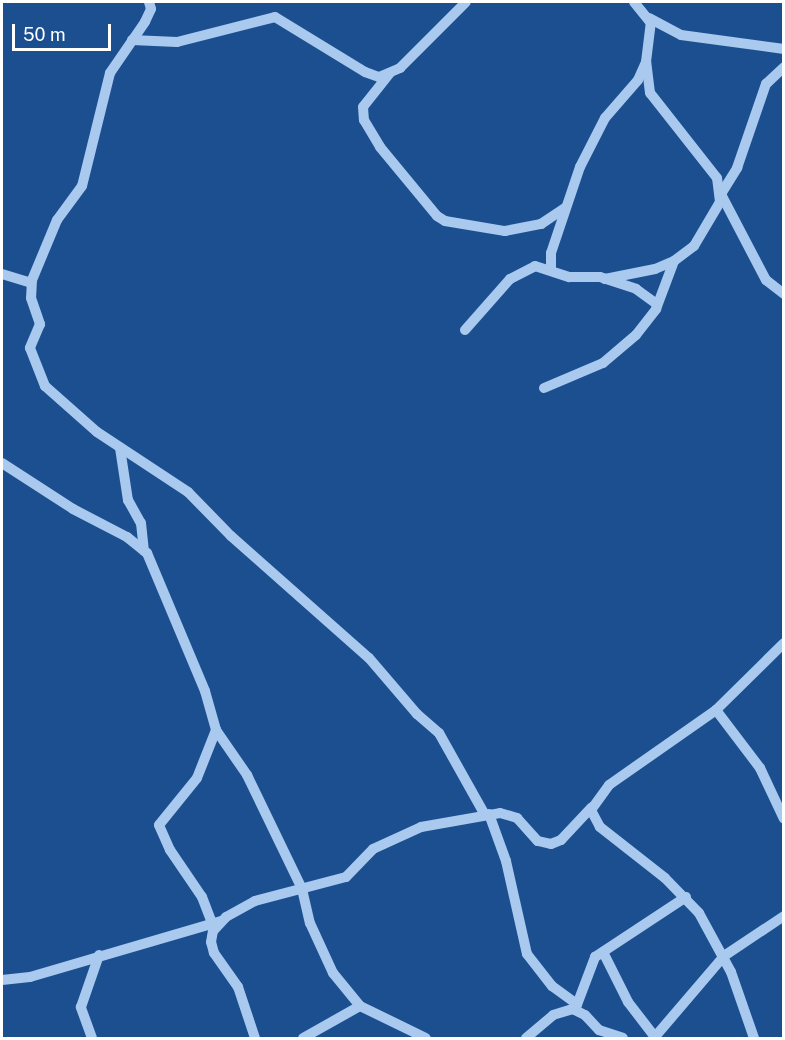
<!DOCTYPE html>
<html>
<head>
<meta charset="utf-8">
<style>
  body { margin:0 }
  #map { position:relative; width:785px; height:1040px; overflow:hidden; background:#1b4f8f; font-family:"Public Sans",sans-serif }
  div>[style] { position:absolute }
  .minor>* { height:10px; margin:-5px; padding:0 5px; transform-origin:5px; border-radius:5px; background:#a9c9ee }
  span { translate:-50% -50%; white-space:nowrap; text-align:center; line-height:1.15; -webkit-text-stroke:4.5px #1b4f8f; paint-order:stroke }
  .frame { position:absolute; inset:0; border:3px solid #fff; pointer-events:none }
  .scale { position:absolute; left:12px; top:24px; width:99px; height:27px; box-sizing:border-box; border:3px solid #fff; border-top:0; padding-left:8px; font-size:18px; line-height:21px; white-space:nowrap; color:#fff; -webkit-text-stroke:4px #1b4f8f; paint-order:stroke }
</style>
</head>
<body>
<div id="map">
  <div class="minor">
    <i style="left:149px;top:2px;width:7px;rotate:74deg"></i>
    <i style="left:151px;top:9px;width:14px;rotate:115deg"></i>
    <i style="left:145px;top:22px;width:62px;rotate:124.5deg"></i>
    <i style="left:110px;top:73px;width:116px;rotate:103.9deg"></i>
    <i style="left:82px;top:186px;width:42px;rotate:126.3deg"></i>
    <i style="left:57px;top:220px;width:65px;rotate:112.6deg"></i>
    <i style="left:32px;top:280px;width:18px;rotate:93deg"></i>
    <i style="left:31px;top:298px;width:28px;rotate:71deg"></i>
    <i style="left:40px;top:324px;width:26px;rotate:113deg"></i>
    <i style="left:30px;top:348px;width:41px;rotate:68.5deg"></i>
    <i style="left:45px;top:386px;width:69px;rotate:41.5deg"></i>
    <i style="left:97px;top:432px;width:109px;rotate:33.4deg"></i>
    <i style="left:188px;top:492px;width:62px;rotate:45.7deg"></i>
    <i style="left:231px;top:536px;width:184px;rotate:41.5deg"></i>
    <i style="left:369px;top:658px;width:74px;rotate:49.4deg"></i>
    <i style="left:417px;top:714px;width:29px;rotate:41deg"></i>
    <i style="left:439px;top:733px;width:94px;rotate:60.7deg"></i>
    <i style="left:649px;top:18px;width:36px;rotate:28deg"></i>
    <i style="left:681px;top:35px;width:104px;rotate:7.7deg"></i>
    <i style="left:132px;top:40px;width:45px;rotate:2.5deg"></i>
    <i style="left:177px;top:42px;width:101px;rotate:-14.3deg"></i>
    <i style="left:275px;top:17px;width:105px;rotate:31.4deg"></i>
    <i style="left:365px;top:72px;width:15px;rotate:20deg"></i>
    <i style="left:379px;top:77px;width:23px;rotate:-23deg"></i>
    <i style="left:400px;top:68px;width:93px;rotate:-45deg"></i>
    <i style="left:390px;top:73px;width:43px;rotate:128.5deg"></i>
    <i style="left:363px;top:107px;width:13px;rotate:86deg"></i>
    <i style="left:364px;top:120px;width:31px;rotate:59deg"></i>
    <i style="left:380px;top:147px;width:89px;rotate:50.4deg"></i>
    <i style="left:437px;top:216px;width:9px;rotate:32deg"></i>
    <i style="left:445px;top:221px;width:61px;rotate:9.5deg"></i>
    <i style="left:505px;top:231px;width:37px;rotate:-11deg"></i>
    <i style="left:541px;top:224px;width:29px;rotate:-34deg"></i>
    <i style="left:721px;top:194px;width:31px;rotate:-58deg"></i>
    <i style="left:737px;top:168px;width:89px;rotate:-71deg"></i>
    <i style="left:766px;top:84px;width:25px;rotate:-43deg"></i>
    <i style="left:722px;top:196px;width:95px;rotate:62.4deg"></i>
    <i style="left:766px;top:280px;width:23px;rotate:38deg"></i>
    <i style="left:551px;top:270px;width:17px;rotate:-90deg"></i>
    <i style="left:551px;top:253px;width:91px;rotate:-71.4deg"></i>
    <i style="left:580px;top:167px;width:55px;rotate:-63deg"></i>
    <i style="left:605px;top:118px;width:50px;rotate:-49deg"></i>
    <i style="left:638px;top:80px;width:20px;rotate:-66deg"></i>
    <i style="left:646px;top:62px;width:39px;rotate:-83deg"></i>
    <i style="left:651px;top:23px;width:27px;rotate:-129deg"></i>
    <i style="left:2px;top:274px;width:30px;rotate:17deg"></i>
    <i style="left:605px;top:279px;width:51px;rotate:-11.3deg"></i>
    <i style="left:655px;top:269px;width:21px;rotate:-23deg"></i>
    <i style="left:465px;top:330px;width:68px;rotate:-48.6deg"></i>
    <i style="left:510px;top:279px;width:28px;rotate:-27deg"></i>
    <i style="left:535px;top:266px;width:36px;rotate:18deg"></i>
    <i style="left:569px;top:277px;width:31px"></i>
    <i style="left:600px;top:277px;width:38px;rotate:18deg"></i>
    <i style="left:636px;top:289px;width:26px;rotate:36deg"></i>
    <i style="left:544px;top:388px;width:64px;rotate:-23deg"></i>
    <i style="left:603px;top:363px;width:43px;rotate:-40.3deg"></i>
    <i style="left:636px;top:335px;width:33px;rotate:-52deg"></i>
    <i style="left:656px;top:309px;width:51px;rotate:-69.4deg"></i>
    <i style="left:674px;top:261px;width:25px;rotate:-37deg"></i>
    <i style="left:694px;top:246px;width:51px;rotate:-59.4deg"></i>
    <i style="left:720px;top:202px;width:24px;rotate:-97deg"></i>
    <i style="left:717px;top:178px;width:108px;rotate:-128.2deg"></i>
    <i style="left:650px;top:93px;width:31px;rotate:-97deg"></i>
    <i style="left:120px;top:448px;width:53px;rotate:81.3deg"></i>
    <i style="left:128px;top:500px;width:26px;rotate:61deg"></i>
    <i style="left:141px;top:523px;width:28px;rotate:84deg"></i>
    <i style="left:2px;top:463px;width:85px;rotate:32.9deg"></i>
    <i style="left:73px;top:509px;width:61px;rotate:27.4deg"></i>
    <i style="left:127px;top:537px;width:26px;rotate:39deg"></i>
    <i style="left:147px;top:553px;width:150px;rotate:67.2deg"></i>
    <i style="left:205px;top:691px;width:41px;rotate:74.2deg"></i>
    <i style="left:216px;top:730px;width:55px;rotate:55.4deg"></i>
    <i style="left:247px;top:775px;width:127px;rotate:64.2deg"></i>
    <i style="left:302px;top:889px;width:35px;rotate:77deg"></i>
    <i style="left:310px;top:923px;width:55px;rotate:65.3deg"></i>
    <i style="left:333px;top:973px;width:43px;rotate:50.7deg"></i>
    <i style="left:360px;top:1006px;width:73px;rotate:25.9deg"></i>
    <i style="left:716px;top:710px;width:73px;rotate:52.8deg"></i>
    <i style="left:760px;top:768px;width:56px;rotate:64.8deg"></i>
    <i style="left:489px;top:814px;width:50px;rotate:70.1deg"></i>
    <i style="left:506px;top:861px;width:95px;rotate:77.3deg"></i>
    <i style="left:527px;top:954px;width:41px;rotate:52deg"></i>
    <i style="left:552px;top:986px;width:31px;rotate:36deg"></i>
    <i style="left:212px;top:923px;width:28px;rotate:-111deg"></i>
    <i style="left:202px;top:897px;width:57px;rotate:-124.2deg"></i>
    <i style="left:170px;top:850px;width:27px;rotate:-114deg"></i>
    <i style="left:159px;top:825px;width:60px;rotate:-51deg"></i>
    <i style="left:197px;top:778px;width:52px;rotate:-68.4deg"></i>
    <i style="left:603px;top:952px;width:56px;rotate:63.4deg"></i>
    <i style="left:628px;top:1002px;width:44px;rotate:52.4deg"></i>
    <i style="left:2px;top:980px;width:28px;rotate:-6deg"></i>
    <i style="left:30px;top:977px;width:199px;rotate:-16.3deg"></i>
    <i style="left:575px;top:1010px;width:57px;rotate:-69.3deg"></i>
    <i style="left:595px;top:957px;width:109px;rotate:-33.4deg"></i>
    <i style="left:92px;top:1038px;width:33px;rotate:-110deg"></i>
    <i style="left:81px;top:1007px;width:55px;rotate:-70.9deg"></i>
    <i style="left:255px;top:1038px;width:54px;rotate:-108.4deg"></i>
    <i style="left:238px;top:987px;width:42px;rotate:-125.2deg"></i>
    <i style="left:214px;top:953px;width:11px;rotate:-105deg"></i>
    <i style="left:211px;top:942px;width:11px;rotate:-80deg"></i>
    <i style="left:213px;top:931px;width:19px;rotate:-47deg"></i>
    <i style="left:226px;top:917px;width:33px;rotate:-29deg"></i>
    <i style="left:255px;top:901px;width:94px;rotate:-14.8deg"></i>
    <i style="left:346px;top:877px;width:39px;rotate:-46deg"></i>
    <i style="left:373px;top:849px;width:53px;rotate:-24.6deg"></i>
    <i style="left:421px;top:827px;width:80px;rotate:-10deg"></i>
    <i style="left:500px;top:813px;width:18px;rotate:16deg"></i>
    <i style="left:517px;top:818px;width:31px;rotate:48deg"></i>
    <i style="left:538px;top:841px;width:13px;rotate:13deg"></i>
    <i style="left:551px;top:844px;width:11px;rotate:-22deg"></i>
    <i style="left:561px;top:840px;width:45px;rotate:-46.8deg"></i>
    <i style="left:303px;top:1038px;width:65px;rotate:-29.3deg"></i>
    <i style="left:526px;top:1038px;width:35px;rotate:-40deg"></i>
    <i style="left:553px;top:1015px;width:21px;rotate:-17deg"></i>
    <i style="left:573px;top:1009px;width:13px;rotate:27deg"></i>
    <i style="left:585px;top:1015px;width:21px;rotate:47deg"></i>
    <i style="left:599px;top:1030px;width:25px;rotate:18deg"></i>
    <i style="left:654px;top:1038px;width:108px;rotate:-49.5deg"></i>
    <i style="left:724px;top:956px;width:72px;rotate:-33.7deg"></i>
    <i style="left:754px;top:1038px;width:70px;rotate:-109.2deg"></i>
    <i style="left:731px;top:972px;width:67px;rotate:-118.5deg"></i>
    <i style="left:699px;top:913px;width:49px;rotate:-134.2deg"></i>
    <i style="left:665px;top:878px;width:83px;rotate:-141.9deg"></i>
    <i style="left:600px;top:827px;width:19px;rotate:-118deg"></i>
    <i style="left:591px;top:810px;width:31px;rotate:-54deg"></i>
    <i style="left:609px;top:785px;width:131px;rotate:-35deg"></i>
    <i style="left:716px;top:710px;width:95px;rotate:-44.6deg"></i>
  </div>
  <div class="frame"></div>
  <div class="scale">50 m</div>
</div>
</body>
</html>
